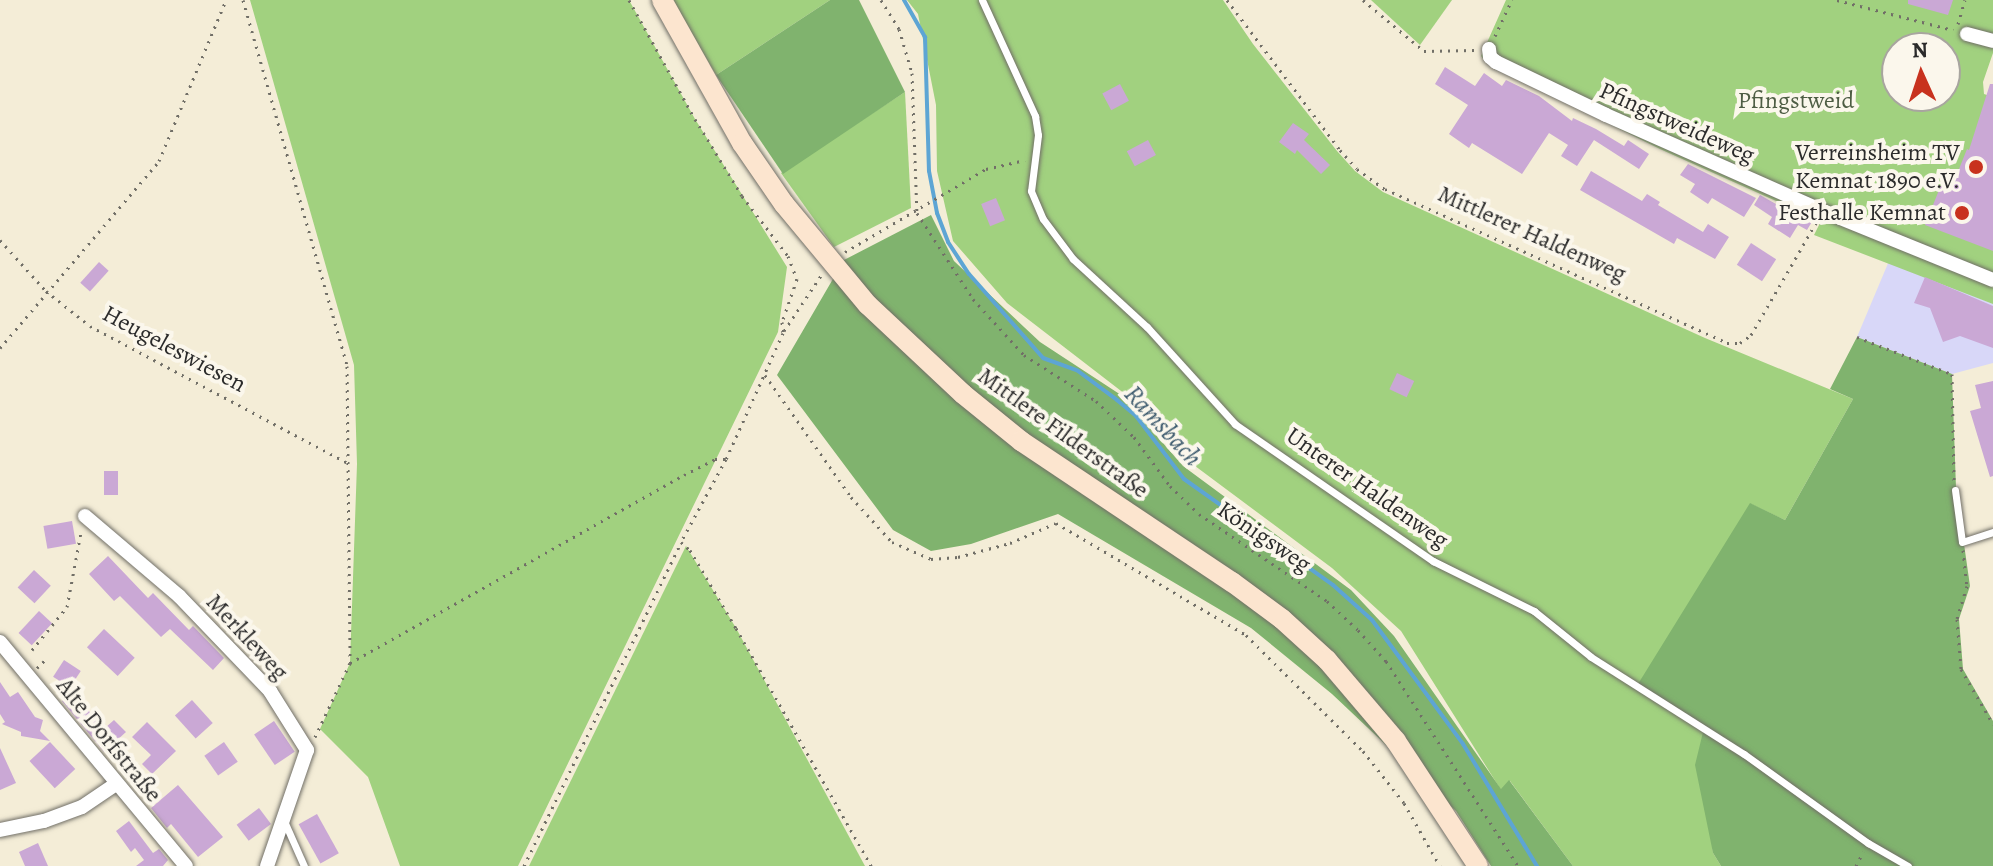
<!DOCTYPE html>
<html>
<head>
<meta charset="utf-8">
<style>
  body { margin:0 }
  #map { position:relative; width:1993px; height:866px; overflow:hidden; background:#f4edd7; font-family:Alegreya,serif }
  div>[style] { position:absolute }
  .built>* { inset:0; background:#d8d7f8 }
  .green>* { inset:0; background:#a1d17f }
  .forest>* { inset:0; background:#80b36e }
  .stream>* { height:4px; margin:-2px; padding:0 2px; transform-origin:2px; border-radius:2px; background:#5da5d4 }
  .building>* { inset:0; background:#caa8d5; transform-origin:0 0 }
  .path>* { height:3px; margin-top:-1.5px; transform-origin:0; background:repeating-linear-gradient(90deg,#716f67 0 2px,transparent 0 8px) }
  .roads { filter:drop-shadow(0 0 2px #716f67) drop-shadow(0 0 2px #716f67) }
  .lane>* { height:7px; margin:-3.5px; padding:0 3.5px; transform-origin:3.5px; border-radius:3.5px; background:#fff }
  .street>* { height:14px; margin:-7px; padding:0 7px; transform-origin:7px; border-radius:7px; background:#fff }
  .secondary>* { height:20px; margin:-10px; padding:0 10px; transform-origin:10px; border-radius:10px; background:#fce5cf }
  .dots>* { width:22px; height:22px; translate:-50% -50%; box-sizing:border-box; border:4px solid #fbf7ec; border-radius:50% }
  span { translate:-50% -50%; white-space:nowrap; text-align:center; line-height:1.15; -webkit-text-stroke:8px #fbf7ec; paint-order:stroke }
  .park-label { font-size:24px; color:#4e5d44 }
  .street-label { font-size:24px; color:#2b2b2b }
  .poi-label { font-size:24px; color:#2b2b2b }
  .right { translate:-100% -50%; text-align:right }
  .water-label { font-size:26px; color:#3f5c6f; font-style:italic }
  .north { position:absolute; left:1881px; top:32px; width:80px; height:80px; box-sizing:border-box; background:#fbf7ec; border:2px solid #a8a59f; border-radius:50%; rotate:357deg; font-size:22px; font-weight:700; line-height:32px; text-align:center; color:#2b2b2b }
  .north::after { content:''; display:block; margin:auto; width:28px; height:36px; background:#c8321e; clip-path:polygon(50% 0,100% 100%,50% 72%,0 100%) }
</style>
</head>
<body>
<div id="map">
  <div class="built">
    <i style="clip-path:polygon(1889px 261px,1993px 304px,1993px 363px,1952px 374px,1857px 337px)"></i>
  </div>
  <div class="green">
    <i style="clip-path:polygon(250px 0,629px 0,695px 119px,787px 267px,778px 332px,518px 866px,400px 866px,368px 777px,320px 729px,350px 663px,357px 464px,354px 365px)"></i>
    <i style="clip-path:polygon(672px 0,830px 0,716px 75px)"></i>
    <i style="clip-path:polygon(907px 0,1223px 0,1253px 44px,1337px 151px,1355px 171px,1383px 192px,1705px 338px,1853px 399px,1785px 520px,1751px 504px,1704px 728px,1713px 853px,1721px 866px,1573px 866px,1510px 781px,1501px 790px,1401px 631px,1332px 568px,1183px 457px,1125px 394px,1007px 303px,953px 241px,937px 171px,936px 105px,918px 14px)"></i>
    <i style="clip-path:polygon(1371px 0,1452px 0,1420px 45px)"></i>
    <i style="clip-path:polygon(evenodd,1506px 0,1993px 0,1993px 53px,1983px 82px,1984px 94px,1993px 97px,1993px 304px,1814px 235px,1821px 221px,1660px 149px,1488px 64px,1481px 56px,1506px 0,1897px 48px,1945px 48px,1945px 96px,1897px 96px,1897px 48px)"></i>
    <i style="clip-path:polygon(905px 92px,911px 208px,834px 247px,781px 173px)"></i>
    <i style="clip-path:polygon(686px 546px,736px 628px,865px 866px,529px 866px)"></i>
  </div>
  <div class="forest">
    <i style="clip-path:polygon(830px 0,859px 0,905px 92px,783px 174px,716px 75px)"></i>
    <i style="clip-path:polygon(931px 215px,954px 261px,1040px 342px,1121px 395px,1183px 466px,1351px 590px,1394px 636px,1501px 789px,1509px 780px,1573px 866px,1491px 866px,1456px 811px,1332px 694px,1251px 628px,1058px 514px,971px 544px,931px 551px,893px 530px,777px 375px,844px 260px)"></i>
    <i style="clip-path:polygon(1857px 337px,1952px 374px,1956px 488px,1970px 586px,1959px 619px,1963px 669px,1993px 721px,1993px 866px,1721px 866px,1713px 853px,1695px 765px,1704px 728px,1638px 684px,1750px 503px,1785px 520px,1853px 399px,1830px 389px)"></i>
  </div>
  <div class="stream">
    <i style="left:904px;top:0;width:43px;rotate:60.4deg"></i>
    <i style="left:925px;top:37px;width:134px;rotate:88.3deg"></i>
    <i style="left:929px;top:171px;width:43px;rotate:79.2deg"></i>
    <i style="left:937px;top:213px;width:31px;rotate:69deg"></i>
    <i style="left:948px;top:242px;width:38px;rotate:57deg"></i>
    <i style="left:969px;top:274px;width:112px;rotate:48.6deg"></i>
    <i style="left:1043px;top:358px;width:37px;rotate:20deg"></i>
    <i style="left:1078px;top:371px;width:49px;rotate:36.6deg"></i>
    <i style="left:1117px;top:400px;width:25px;rotate:40deg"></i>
    <i style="left:1136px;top:416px;width:79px;rotate:52.7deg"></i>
    <i style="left:1184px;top:479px;width:183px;rotate:35.4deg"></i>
    <i style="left:1333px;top:585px;width:52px;rotate:41.9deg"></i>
    <i style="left:1372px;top:620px;width:154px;rotate:53.7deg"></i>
    <i style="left:1463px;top:744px;width:143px;rotate:58.8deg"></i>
  </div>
  <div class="building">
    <i style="clip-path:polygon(1908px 0,1953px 0,1948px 15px,1908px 4px)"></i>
    <i style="clip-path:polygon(1445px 67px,1475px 86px,1484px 73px,1502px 86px,1506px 80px,1539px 96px,1572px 121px,1573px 118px,1596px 129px,1624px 146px,1628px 140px,1649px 154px,1639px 169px,1594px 140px,1577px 166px,1561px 156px,1568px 145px,1549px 133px,1522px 174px,1472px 143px,1469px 148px,1449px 134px,1468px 105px,1435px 84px)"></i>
    <i style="left:1120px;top:84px;width:19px;height:20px;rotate:62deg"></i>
    <i style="clip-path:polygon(1990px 84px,1993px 84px,1993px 251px,1925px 225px,1941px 185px,1951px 189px,1967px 149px,1969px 150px)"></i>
    <i style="clip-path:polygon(1293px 123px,1309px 134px,1304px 140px,1330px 165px,1321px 174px,1297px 150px,1295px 154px,1279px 142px)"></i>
    <i style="left:1148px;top:140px;width:17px;height:24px;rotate:62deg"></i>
    <i style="clip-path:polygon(1688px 164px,1756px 198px,1744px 217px,1712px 198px,1708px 204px,1690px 192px,1695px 184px,1680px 175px)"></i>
    <i style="clip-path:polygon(1591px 171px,1642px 201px,1647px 194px,1660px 202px,1658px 205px,1703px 232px,1708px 224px,1729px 237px,1715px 259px,1677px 238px,1674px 244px,1580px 190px)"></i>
    <i style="clip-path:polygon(1760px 195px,1801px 218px,1803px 214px,1813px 220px,1807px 230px,1798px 225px,1790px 238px,1768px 224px,1772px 217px,1754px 205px)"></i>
    <i style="left:996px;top:198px;width:24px;height:16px;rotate:68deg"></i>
    <i style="left:1751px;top:243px;width:30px;height:26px;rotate:33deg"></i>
    <i style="left:99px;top:262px;width:13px;height:28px;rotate:42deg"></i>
    <i style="clip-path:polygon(1925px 277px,1993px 306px,1993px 348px,1960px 336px,1943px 342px,1930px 308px,1914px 303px)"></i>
    <i style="left:1397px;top:373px;width:19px;height:18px;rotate:25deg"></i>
    <i style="clip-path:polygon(1993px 381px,1993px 476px,1990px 477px,1970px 411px,1981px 408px,1975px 385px)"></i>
    <i style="left:104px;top:471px;width:14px;height:24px"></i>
    <i style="left:72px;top:521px;width:23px;height:29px;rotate:80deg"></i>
    <i style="clip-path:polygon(108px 556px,148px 598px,153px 593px,189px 630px,193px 626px,224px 658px,213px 670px,170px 629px,161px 637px,120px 596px,114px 601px,89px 574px)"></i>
    <i style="left:34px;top:570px;width:23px;height:24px;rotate:43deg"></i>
    <i style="left:39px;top:611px;width:18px;height:30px;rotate:43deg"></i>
    <i style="left:104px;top:629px;width:42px;height:25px;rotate:43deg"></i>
    <i style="left:64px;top:660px;width:20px;height:20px;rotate:33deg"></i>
    <i style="clip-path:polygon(0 682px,10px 697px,18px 692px,35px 717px,43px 720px,40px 731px,50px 741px,21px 736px,21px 732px,2px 724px,5px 722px,0 714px)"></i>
    <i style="clip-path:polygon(71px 692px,105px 728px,114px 720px,126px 732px,104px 752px,62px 701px)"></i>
    <i style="left:192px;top:700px;width:31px;height:23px;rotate:48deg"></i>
    <i style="left:274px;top:721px;width:37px;height:24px;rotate:56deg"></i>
    <i style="clip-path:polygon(147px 722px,176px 751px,152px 774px,142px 764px,151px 755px,132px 737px)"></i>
    <i style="left:50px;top:742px;width:37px;height:28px;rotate:47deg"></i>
    <i style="left:224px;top:742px;width:24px;height:24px;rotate:55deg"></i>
    <i style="clip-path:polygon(0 748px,16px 783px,0 790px)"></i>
    <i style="clip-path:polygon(178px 785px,223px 837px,198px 857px,171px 824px,167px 828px,151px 808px)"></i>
    <i style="left:259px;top:808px;width:20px;height:28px;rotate:53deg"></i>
    <i style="left:317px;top:814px;width:45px;height:21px;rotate:61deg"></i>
    <i style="clip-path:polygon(129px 821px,153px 853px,159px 849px,168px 860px,163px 866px,136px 866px,144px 860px,135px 848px,131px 852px,116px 831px)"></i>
    <i style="clip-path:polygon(38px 843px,48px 866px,25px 866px,19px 852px)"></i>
  </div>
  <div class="path">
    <i style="left:243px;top:0;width:380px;rotate:74.1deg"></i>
    <i style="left:347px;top:366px;width:297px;rotate:89.4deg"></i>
    <i style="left:350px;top:663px;width:82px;rotate:115.3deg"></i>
    <i style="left:629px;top:0;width:136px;rotate:61deg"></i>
    <i style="left:695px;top:119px;width:90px;rotate:58.6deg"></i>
    <i style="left:742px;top:196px;width:76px;rotate:52.5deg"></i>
    <i style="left:788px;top:256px;width:25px;rotate:69deg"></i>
    <i style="left:797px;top:279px;width:46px;rotate:109.2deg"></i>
    <i style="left:782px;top:322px;width:11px;rotate:85deg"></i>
    <i style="left:783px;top:333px;width:138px;rotate:114.3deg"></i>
    <i style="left:726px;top:459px;width:94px;rotate:118.5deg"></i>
    <i style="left:681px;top:542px;width:12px;rotate:42deg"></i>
    <i style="left:690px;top:550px;width:91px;rotate:59.5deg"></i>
    <i style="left:736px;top:628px;width:274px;rotate:60.4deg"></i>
    <i style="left:881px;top:0;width:34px;rotate:58deg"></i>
    <i style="left:899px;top:29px;width:46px;rotate:73.5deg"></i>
    <i style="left:912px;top:73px;width:140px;rotate:88deg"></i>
    <i style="left:917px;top:213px;width:103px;rotate:56.9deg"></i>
    <i style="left:973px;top:299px;width:76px;rotate:47.7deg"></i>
    <i style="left:1024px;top:355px;width:85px;rotate:32.6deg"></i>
    <i style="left:1096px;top:401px;width:52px;rotate:43.5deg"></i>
    <i style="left:1134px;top:437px;width:61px;rotate:53.7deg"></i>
    <i style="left:1170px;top:486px;width:40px;rotate:44deg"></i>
    <i style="left:1199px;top:514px;width:155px;rotate:34.2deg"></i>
    <i style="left:1327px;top:601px;width:42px;rotate:43.1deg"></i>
    <i style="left:1358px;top:630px;width:42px;rotate:47.9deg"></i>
    <i style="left:1386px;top:661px;width:244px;rotate:57.2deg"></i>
    <i style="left:1227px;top:0;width:188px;rotate:53deg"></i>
    <i style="left:1340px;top:150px;width:25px;rotate:48deg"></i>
    <i style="left:1357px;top:169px;width:34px;rotate:36deg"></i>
    <i style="left:1385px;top:189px;width:375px;rotate:24.2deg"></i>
    <i style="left:1727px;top:343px;width:13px"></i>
    <i style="left:1740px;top:343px;width:14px;rotate:-36deg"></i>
    <i style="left:1751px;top:335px;width:132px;rotate:-59.9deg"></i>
    <i style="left:1363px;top:0;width:80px;rotate:39.9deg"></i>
    <i style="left:1424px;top:51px;width:51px;rotate:-1.1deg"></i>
    <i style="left:1837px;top:0;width:120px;rotate:14.5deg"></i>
    <i style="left:1958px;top:24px;width:25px;rotate:-74deg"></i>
    <i style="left:1495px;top:36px;width:40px;rotate:-65deg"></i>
    <i style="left:0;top:240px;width:69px;rotate:48deg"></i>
    <i style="left:46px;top:291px;width:56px;rotate:38.5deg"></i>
    <i style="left:90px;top:326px;width:294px;rotate:28deg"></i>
    <i style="left:845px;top:252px;width:164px;rotate:-30.5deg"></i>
    <i style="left:986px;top:169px;width:40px;rotate:-13deg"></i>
    <i style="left:784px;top:331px;width:69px;rotate:-56.3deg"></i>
    <i style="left:1857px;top:337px;width:102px;rotate:21.3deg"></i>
    <i style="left:1952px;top:374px;width:107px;rotate:88.9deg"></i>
    <i style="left:0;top:348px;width:245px;rotate:-49.6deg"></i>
    <i style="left:159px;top:161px;width:174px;rotate:-67.4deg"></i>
    <i style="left:765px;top:375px;width:149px;rotate:54.8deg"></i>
    <i style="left:851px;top:497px;width:61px;rotate:47.7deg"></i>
    <i style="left:892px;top:542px;width:43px;rotate:23.6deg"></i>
    <i style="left:931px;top:559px;width:27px;rotate:-4deg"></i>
    <i style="left:958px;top:557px;width:54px;rotate:-15.1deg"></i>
    <i style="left:1010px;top:543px;width:50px;rotate:-23.5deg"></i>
    <i style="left:1056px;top:523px;width:221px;rotate:30.5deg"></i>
    <i style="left:1246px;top:635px;width:165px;rotate:44.8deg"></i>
    <i style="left:1363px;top:751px;width:66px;rotate:51.7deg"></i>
    <i style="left:1404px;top:803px;width:73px;rotate:60.3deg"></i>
    <i style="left:1963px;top:550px;width:36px;rotate:84deg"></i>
    <i style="left:1967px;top:586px;width:34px;rotate:107deg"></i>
    <i style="left:1957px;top:619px;width:50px;rotate:85.4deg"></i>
    <i style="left:1961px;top:669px;width:64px;rotate:59.8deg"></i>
    <i style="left:32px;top:650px;width:55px;rotate:-50.9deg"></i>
    <i style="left:67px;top:607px;width:76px;rotate:-79.4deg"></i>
    <i style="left:350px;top:663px;width:383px;rotate:-29.4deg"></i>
    <i style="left:684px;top:475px;width:35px;rotate:-27deg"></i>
    <i style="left:715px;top:459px;width:10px"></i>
    <i style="left:37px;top:668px;width:11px;rotate:-45deg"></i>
    <i style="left:524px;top:866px;width:360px;rotate:-64.1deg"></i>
    <i style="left:1856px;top:866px;width:16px;rotate:-63deg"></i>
  </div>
  <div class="roads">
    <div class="lane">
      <i style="left:982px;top:0;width:128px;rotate:65.4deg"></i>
      <i style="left:1035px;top:116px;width:19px;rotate:81deg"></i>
      <i style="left:1038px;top:135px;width:56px;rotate:97.1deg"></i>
      <i style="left:1031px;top:191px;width:30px;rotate:67deg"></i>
      <i style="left:1043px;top:219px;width:50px;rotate:53.1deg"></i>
      <i style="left:1073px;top:259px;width:100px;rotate:42.6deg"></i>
      <i style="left:1147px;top:327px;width:131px;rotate:47.8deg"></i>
      <i style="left:1235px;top:424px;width:241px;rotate:34.7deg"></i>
      <i style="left:1433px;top:561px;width:113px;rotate:26.3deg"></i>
      <i style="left:1534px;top:611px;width:73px;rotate:38.9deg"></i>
      <i style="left:1591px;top:657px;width:181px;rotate:32.4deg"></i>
      <i style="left:1744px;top:754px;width:153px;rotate:35.7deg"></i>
      <i style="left:1868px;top:843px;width:46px;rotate:29.9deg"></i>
      <i style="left:1955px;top:490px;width:52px;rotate:82.3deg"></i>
      <i style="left:1962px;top:542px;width:33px;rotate:-18deg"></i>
      <i style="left:285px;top:823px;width:47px;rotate:66.2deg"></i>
    </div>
    <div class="street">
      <i style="left:1967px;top:34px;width:27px;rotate:15deg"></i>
      <i style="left:1489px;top:49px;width:8px;rotate:83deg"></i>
      <i style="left:1490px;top:57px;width:8px;rotate:40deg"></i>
      <i style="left:1496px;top:62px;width:122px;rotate:25.7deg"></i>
      <i style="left:1606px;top:115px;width:237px;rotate:23.9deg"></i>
      <i style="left:1823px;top:211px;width:183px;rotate:22.1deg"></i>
      <i style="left:85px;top:516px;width:123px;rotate:40.4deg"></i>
      <i style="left:179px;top:596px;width:132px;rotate:46.2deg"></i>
      <i style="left:270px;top:691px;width:70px;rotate:57.9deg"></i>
      <i style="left:307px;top:750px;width:123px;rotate:109deg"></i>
      <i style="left:0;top:642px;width:291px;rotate:50.3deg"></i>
      <i style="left:0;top:830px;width:45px;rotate:-11.6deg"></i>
      <i style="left:44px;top:821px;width:40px;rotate:-20.2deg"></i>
      <i style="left:82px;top:807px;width:41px;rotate:-34.1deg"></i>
    </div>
    <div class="secondary">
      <i style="left:662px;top:0;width:164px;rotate:60.8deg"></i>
      <i style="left:742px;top:143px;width:74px;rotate:55.5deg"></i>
      <i style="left:784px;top:204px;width:131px;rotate:50.3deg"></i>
      <i style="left:868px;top:305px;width:130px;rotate:43.1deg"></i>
      <i style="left:963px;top:394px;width:75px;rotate:39deg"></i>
      <i style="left:1021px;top:441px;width:254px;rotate:33.8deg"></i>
      <i style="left:1232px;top:582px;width:62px;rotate:36.5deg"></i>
      <i style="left:1282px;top:619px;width:61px;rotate:42.3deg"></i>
      <i style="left:1327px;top:660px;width:106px;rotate:49.6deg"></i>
      <i style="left:1396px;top:741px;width:149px;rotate:56.7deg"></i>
    </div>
  </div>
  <div class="dots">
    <i style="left:1976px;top:167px;background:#c8321e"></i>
    <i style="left:1962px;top:213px;background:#c8321e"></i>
  </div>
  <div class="park-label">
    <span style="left:1796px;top:101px">Pfingstweid</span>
  </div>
  <div class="street-label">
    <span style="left:1677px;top:123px;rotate:24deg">Pfingstweideweg</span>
    <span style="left:1532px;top:234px;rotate:24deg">Mittlerer Haldenweg</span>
    <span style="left:174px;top:349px;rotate:28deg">Heugeleswiesen</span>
    <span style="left:1063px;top:433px;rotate:36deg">Mittlere Filderstraße</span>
    <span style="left:1367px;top:488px;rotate:35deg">Unterer Haldenweg</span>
    <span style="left:1264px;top:537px;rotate:34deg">Königsweg</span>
    <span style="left:247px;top:637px;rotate:47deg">Merkleweg</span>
    <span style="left:109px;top:740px;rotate:51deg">Alte Dorfstraße</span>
  </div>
  <div class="poi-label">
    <span class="right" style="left:1960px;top:167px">Verreinsheim TV<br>Kemnat 1890 e.V.</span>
    <span class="right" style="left:1946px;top:213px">Festhalle Kemnat</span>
  </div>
  <div class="water-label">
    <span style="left:1163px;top:426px;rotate:47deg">Ramsbach</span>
  </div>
  <div class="north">N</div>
</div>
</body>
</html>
